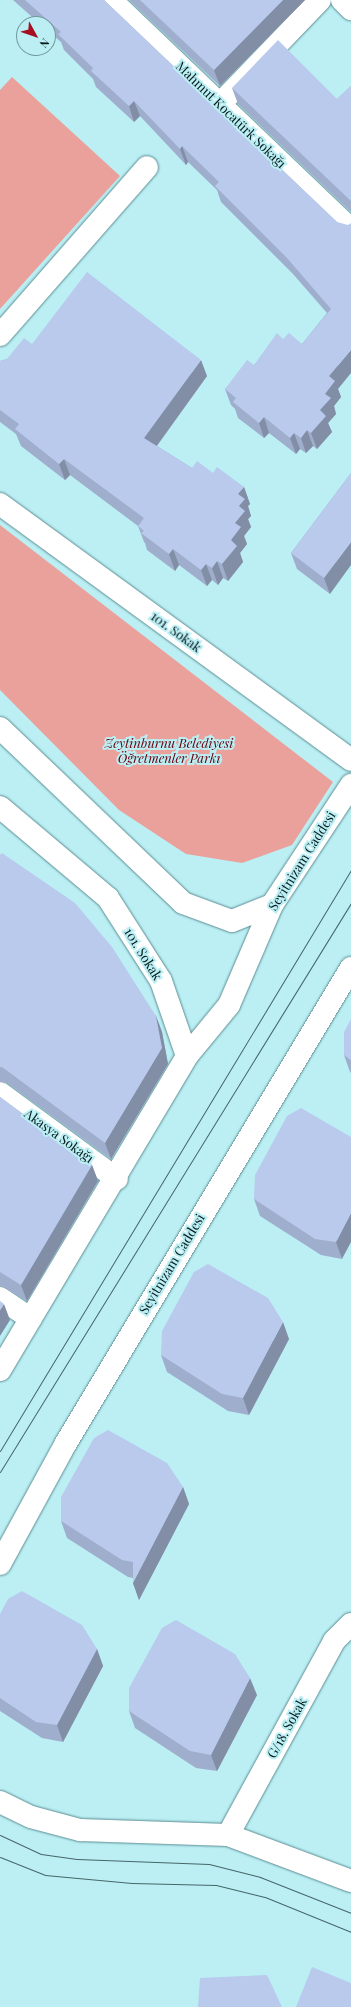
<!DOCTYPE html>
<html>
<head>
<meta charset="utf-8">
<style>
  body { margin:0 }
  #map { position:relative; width:351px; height:2007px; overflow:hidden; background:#bbeff4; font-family:"Playfair Display",serif }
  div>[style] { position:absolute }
  .green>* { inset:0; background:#eaa19b }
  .roads { filter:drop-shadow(0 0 1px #5c8d92) drop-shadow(0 0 1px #5c8d92) }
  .minor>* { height:22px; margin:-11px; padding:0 11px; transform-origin:11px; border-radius:11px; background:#fff }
  .major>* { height:22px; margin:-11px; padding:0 11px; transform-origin:11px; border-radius:11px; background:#fff }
  .tram>* { height:1px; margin:-0.5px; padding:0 0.5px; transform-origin:0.5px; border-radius:0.5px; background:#466669 }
  .wall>* { inset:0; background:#9faecc }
  .shaded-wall>* { inset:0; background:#828da6 }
  .building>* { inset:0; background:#b9caed }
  span { translate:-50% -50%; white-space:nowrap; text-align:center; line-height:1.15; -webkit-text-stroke:4px #bbeff4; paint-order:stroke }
  .street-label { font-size:13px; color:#04181a }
  .park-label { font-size:13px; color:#66010d; font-style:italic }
  .north { position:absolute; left:16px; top:16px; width:40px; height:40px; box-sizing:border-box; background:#bbeff4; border:1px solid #72999d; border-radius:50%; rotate:130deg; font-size:11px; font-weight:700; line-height:16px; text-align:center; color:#04181a }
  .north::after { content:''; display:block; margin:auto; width:14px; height:18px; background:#a60f20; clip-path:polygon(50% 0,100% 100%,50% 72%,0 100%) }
</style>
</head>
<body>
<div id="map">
  <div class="green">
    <i style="clip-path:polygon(12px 77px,120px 176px,0 309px,0 90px)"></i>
    <i style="clip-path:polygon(0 525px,333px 782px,292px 845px,242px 863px,186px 854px,119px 810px,0 690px)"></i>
  </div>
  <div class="roads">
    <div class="minor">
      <i style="left:111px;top:0;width:332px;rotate:43.7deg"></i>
      <i style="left:342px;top:0;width:13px;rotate:45deg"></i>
      <i style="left:220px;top:104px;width:144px;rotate:-46.1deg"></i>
      <i style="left:0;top:335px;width:223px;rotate:-48.8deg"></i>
      <i style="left:0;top:504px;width:434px;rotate:36.1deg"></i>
      <i style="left:0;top:728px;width:253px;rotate:43.7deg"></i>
      <i style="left:183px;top:903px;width:52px;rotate:20.2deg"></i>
      <i style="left:232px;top:921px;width:43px;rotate:-21.8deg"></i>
      <i style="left:0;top:807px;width:141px;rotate:40.1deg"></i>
      <i style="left:108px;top:898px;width:98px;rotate:57.4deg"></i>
      <i style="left:161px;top:981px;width:79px;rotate:70.9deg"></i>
      <i style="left:0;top:1093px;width:145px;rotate:36.3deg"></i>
      <i style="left:0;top:1298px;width:37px;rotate:34deg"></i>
      <i style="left:0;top:1802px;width:34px;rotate:26deg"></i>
      <i style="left:31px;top:1817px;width:51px;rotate:14.9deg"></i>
      <i style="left:80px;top:1830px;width:148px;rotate:1.9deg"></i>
      <i style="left:228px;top:1835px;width:131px;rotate:20.5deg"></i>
      <i style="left:228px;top:1835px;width:221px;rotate:-61.3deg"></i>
      <i style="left:334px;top:1641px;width:24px;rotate:-45deg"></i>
    </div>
    <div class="major">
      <i style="left:0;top:1370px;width:365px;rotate:-59.2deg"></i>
      <i style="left:187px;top:1056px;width:66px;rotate:-50.5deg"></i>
      <i style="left:229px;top:1005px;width:109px;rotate:-66.7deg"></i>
      <i style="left:272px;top:905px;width:144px;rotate:-56.6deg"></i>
      <i style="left:0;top:1564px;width:138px;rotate:-61.4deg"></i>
      <i style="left:66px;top:1443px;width:554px;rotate:-59.04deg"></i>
    </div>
  </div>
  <div class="tram">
    <i style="left:0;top:1451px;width:679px;rotate:-58.86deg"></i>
    <i style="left:0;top:1472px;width:669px;rotate:-58.33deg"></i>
    <i style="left:0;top:1835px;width:45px;rotate:24.9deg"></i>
    <i style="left:41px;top:1854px;width:36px;rotate:8deg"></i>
    <i style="left:77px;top:1859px;width:132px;rotate:2.2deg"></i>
    <i style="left:209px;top:1864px;width:53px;rotate:14.3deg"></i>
    <i style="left:260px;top:1877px;width:98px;rotate:21.6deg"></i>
    <i style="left:0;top:1857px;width:48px;rotate:21.8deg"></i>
    <i style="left:45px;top:1875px;width:87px;rotate:5.3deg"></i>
    <i style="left:132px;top:1883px;width:84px;rotate:1.4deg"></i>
    <i style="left:216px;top:1885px;width:50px;rotate:13.8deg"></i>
    <i style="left:265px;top:1897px;width:93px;rotate:22.1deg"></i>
  </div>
  <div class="wall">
    <i style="clip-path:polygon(13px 0,104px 0,337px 222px,338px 389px,341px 397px,334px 406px,336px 414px,328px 423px,332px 432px,317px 449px,313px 446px,306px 453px,300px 449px,296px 454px,269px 433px,264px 438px,238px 418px,235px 409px,231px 405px,225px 389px,254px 365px,283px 339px,302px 344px,327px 313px,293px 274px,221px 202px,217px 190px,188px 162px,186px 165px,140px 116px,134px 122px,96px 87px,93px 79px,64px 50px,61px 42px,48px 31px,48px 24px,40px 24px)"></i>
    <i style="clip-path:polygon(129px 0,305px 0,220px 86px)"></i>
    <i style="clip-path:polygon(351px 86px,351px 212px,238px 104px,232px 88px,337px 99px)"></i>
    <i style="clip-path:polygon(32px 344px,207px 376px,157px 446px,192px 468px,213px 473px,244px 487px,250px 504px,248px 506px,251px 516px,248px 519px,251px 527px,244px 536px,247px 544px,240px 553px,243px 562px,228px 581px,223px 578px,218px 585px,212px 580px,207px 586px,179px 565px,175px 571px,147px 550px,145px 543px,144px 542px,138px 526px,70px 475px,65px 480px,21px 446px,16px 434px,0 422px,0 361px,7px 359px)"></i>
    <i style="clip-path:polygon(351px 473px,330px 594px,297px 569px,291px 553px)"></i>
    <i style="clip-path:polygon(0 855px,156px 1016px,162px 1032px,168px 1064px,111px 1159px,7px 1083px,0 1082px)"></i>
    <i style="clip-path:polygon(351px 1019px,351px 1073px,350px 1072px,344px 1055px)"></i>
    <i style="clip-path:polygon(0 1097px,92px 1165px,98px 1181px,27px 1301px,1px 1286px,0 1286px)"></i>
    <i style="clip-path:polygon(301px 1108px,342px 1259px,321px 1255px,260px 1216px,254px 1199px)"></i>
    <i style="clip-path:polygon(289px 1339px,249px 1415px,228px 1411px,167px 1372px,161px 1355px)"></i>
    <i style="clip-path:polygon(183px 1487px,189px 1504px,139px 1600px,133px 1583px,133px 1578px,128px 1577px,67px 1538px,61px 1521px)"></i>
    <i style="clip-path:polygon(0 1614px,97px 1649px,103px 1666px,63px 1742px,42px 1738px,0 1711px)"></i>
    <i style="clip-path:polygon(257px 1695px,217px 1771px,196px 1768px,135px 1728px,129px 1711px)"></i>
  </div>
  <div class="shaded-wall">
    <i style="clip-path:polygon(283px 0,305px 0,220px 86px,214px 70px)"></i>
    <i style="clip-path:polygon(134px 101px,140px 116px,134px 122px,129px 106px)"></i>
    <i style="clip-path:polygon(182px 146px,188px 162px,186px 165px,180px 149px)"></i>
    <i style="clip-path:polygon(351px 350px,351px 373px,338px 389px,341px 397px,334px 406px,336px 414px,328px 423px,332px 432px,317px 449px,311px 433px,320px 410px,329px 376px)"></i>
    <i style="clip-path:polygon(201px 360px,207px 376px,150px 455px,144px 438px)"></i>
    <i style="clip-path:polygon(264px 417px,269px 433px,264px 438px,259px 423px)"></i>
    <i style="clip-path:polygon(307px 430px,313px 446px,306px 453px,301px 438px)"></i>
    <i style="clip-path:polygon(294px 433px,300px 449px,296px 454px,290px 438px)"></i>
    <i style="clip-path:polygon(64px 459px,70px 475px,65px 480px,59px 464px)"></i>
    <i style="clip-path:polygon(244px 487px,250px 504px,248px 506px,251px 516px,248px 519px,251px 527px,244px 536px,247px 544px,240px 553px,243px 562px,228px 581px,222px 564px,231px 540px,239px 506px,238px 494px)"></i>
    <i style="clip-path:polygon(351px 542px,351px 565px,330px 594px,324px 578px)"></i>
    <i style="clip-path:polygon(173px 549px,179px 565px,175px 571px,169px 554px)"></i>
    <i style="clip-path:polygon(217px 561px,223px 578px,218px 585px,212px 568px)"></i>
    <i style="clip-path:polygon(206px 564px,212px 580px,207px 586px,201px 570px)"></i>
    <i style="clip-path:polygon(156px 1016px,162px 1032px,168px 1064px,111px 1159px,105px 1143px)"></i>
    <i style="clip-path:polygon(92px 1165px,98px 1181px,27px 1301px,21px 1285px)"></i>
    <i style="clip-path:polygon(351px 1213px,351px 1242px,342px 1259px,336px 1242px)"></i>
    <i style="clip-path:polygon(4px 1304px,10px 1320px,0 1336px,0 1310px)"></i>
    <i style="clip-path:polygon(283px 1322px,289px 1339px,249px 1415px,243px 1398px)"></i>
    <i style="clip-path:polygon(183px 1487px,189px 1504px,139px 1600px,133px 1583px)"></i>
    <i style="clip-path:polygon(97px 1649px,103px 1666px,63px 1742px,57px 1725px)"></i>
    <i style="clip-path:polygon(250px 1678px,257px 1695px,217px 1771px,211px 1755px)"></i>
  </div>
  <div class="building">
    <i style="clip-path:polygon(25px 0,104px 0,337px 222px,348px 225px,351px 223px,351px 350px,329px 376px,335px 381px,325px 394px,331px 398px,320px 410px,326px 416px,311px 433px,307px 430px,301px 438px,294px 433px,290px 438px,264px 417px,259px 423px,233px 402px,236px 398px,225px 389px,247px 360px,254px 365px,277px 333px,283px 339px,289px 333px,302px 344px,331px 309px,287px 258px,215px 186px,219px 182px,182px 146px,180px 149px,134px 101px,129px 106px,91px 71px,93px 68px,58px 34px,61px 32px)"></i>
    <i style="clip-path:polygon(140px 0,283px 0,214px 70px)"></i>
    <i style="clip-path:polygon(278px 40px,337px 99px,351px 86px,351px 201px,232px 88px)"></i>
    <i style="clip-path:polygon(87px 272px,201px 360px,144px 438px,192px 468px,197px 461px,213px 473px,217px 467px,244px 487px,238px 494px,245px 499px,239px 506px,245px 511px,235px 523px,241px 527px,231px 540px,237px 546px,222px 564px,217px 561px,212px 568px,206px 564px,201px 570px,173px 549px,169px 554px,141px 533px,144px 531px,138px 526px,144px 518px,64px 459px,59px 464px,15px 429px,19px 424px,0 410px,0 361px,7px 359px,24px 338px,32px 344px)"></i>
    <i style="clip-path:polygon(351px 473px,351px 542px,324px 578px,291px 553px)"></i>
    <i style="clip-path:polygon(2px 853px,75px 903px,112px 947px,156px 1016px,162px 1048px,105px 1143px,2px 1067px,0 1067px,0 855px)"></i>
    <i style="clip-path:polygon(351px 1019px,351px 1060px,344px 1055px,344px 1032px)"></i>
    <i style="clip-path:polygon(0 1097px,92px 1165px,21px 1285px,0 1272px)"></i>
    <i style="clip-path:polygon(301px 1108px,351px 1137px,351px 1213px,336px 1242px,315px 1239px,254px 1199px,255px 1175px,287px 1116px)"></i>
    <i style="clip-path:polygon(208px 1264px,268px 1298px,283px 1322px,243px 1398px,222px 1394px,161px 1355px,162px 1331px,194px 1272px)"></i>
    <i style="clip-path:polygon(0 1301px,4px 1304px,0 1310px)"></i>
    <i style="clip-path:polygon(108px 1430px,167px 1463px,183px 1487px,133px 1583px,133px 1562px,122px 1560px,61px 1521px,61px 1497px,94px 1438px)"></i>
    <i style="clip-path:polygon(22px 1591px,82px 1625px,97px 1649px,57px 1725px,36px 1722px,0 1698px,0 1614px,8px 1599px)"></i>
    <i style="clip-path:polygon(176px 1620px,235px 1654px,250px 1678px,211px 1755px,190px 1751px,129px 1711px,129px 1688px,162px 1628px)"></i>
    <i style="clip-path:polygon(312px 1967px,351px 1983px,351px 2007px,296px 2007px)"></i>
    <i style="clip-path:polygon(267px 1975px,282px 2007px,198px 2007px,200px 1978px)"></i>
  </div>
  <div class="street-label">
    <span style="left:231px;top:115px;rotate:44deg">Mahmut Kocatürk Sokağı</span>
    <span style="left:176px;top:632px;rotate:36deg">101. Sokak</span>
    <span style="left:302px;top:861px;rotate:-58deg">Seyitnizam Caddesi</span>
    <span style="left:143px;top:954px;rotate:58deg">101. Sokak</span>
    <span style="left:59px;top:1136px;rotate:36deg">Akasya Sokağı</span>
    <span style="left:172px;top:1264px;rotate:-59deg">Seyitnizam Caddesi</span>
    <span style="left:287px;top:1728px;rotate:-61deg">G/18. Sokak</span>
  </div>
  <div class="park-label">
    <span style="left:169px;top:751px">Zeytinburnu Belediyesi<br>Öğretmenler Parkı</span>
  </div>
  <div class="north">N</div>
</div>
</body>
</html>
